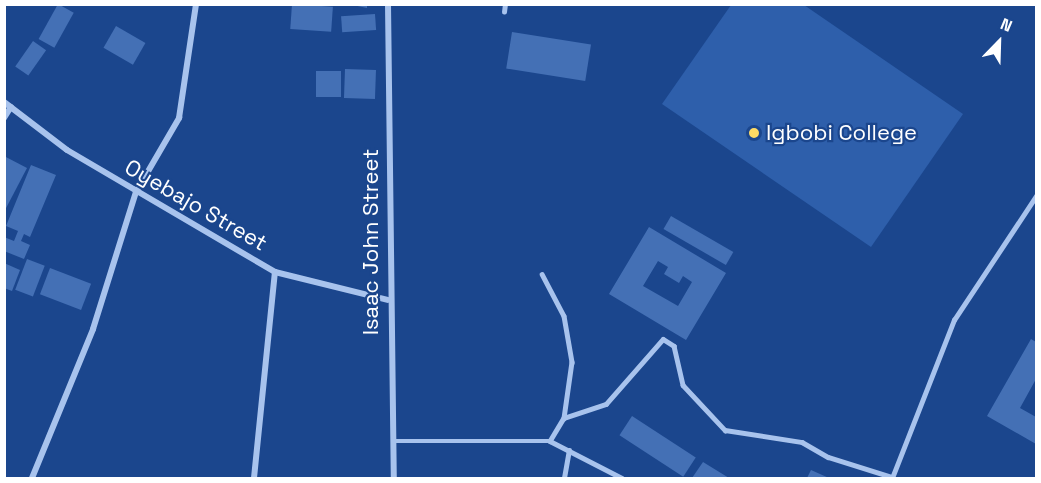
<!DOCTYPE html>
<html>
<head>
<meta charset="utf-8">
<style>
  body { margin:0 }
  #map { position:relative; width:1041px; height:483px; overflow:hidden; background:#1b468d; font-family:"Space Grotesk",sans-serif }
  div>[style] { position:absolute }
  .green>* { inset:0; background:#2e5fab }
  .building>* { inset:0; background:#4470b5; transform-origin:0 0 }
  .service>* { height:4.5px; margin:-2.25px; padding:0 2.25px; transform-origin:2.25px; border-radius:2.25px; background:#a8c3ed }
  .minor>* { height:6px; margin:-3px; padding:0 3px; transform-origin:3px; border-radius:3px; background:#a8c3ed }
  .dots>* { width:16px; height:16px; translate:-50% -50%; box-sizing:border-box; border:3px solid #1b468d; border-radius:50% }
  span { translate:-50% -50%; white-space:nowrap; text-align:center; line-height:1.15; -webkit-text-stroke:4.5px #1b468d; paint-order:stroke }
  .poi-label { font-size:22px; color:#fff }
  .left { translate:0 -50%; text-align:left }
  .street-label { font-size:22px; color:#fff }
  .frame { position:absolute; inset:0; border:6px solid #fff; pointer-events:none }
  .north { position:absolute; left:969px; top:12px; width:60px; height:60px; -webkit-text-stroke:4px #1b468d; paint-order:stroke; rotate:23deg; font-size:16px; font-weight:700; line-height:24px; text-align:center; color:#fff }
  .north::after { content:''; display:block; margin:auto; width:21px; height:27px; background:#fff; clip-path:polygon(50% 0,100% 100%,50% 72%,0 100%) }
</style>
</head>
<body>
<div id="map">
  <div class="green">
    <i style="clip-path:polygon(804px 5px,963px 114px,871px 247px,662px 104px,731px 5px)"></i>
  </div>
  <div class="building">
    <i style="left:58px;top:4px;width:18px;height:40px;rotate:29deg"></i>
    <i style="left:292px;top:4px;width:41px;height:25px;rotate:4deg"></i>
    <i style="clip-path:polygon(348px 4px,367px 4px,367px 8px)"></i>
    <i style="left:375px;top:14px;width:16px;height:34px;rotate:86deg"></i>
    <i style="left:116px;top:26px;width:34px;height:25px;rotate:30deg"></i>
    <i style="left:512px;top:32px;width:80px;height:37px;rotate:9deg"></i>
    <i style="left:33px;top:41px;width:16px;height:31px;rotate:35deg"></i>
    <i style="left:345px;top:69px;width:31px;height:29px;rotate:2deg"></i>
    <i style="left:316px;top:71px;width:25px;height:26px"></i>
    <i style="clip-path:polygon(4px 156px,27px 168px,4px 212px)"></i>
    <i style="clip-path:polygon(31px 165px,56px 175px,30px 237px,24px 234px,21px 241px,30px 245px,24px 259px,4px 251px,4px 237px,14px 241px,18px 231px,6px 226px)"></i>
    <i style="left:671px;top:216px;width:72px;height:15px;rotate:30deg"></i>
    <i style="clip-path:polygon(evenodd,649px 227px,726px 273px,686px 340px,609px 294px,649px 227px,658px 261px,668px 267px,664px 274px,679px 283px,683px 276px,692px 282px,678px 306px,643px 286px,658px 261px)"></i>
    <i style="left:27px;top:259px;width:19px;height:33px;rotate:21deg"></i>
    <i style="clip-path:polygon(4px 263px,20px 270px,12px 291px,4px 288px)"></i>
    <i style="left:50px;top:268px;width:44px;height:28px;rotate:21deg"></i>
    <i style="clip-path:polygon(1031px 339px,1036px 342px,1036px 379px,1020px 408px,1036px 417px,1036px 444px,987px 416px)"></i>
    <i style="left:632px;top:416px;width:76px;height:23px;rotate:33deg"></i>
    <i style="clip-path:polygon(703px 462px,729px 478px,692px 478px)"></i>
    <i style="clip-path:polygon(811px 470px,829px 478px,807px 478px)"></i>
  </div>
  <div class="service">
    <i style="left:504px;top:12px;width:8px;rotate:-83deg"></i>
    <i style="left:542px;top:274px;width:47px;rotate:62.4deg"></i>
    <i style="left:564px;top:316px;width:47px;rotate:80.1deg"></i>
    <i style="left:572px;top:362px;width:57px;rotate:98.1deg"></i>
    <i style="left:564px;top:418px;width:27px;rotate:121deg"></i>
    <i style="left:564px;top:418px;width:44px;rotate:-18.4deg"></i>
    <i style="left:606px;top:404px;width:86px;rotate:-48.8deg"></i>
    <i style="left:663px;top:339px;width:13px;rotate:32deg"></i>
    <i style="left:674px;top:346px;width:40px;rotate:77deg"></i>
    <i style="left:683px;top:385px;width:62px;rotate:47deg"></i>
    <i style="left:725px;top:430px;width:78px;rotate:8.9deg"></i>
    <i style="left:802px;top:442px;width:30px;rotate:30deg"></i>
    <i style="left:828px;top:457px;width:67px;rotate:17.4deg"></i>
    <i style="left:393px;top:441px;width:157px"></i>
    <i style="left:550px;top:441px;width:81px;rotate:27.2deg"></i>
    <i style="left:564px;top:478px;width:28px;rotate:-80deg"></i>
    <i style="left:892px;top:478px;width:170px;rotate:-68.6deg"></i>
    <i style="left:954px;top:320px;width:149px;rotate:-56.5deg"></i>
  </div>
  <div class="minor">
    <i style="left:388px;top:4px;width:474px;rotate:89.3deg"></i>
    <i style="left:4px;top:102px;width:79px;rotate:37.3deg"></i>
    <i style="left:67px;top:150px;width:241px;rotate:30.4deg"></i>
    <i style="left:275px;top:272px;width:116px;rotate:13.9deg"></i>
    <i style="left:4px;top:118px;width:13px;rotate:-58deg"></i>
    <i style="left:32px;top:478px;width:161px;rotate:-67.7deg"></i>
    <i style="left:93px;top:329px;width:144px;rotate:-72.6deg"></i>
    <i style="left:136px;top:192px;width:86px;rotate:-59.8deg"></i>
    <i style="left:179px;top:118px;width:115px;rotate:-81.5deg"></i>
    <i style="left:254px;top:478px;width:207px;rotate:-84.2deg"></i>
  </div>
  <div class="dots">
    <i style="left:754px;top:133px;background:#fedb65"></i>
  </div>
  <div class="poi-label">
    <span class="left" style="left:766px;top:133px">Igbobi College</span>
  </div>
  <div class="street-label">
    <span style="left:196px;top:205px;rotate:30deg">Oyebajo Street</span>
    <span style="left:371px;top:242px;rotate:-90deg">Isaac John Street</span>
  </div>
  <div class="frame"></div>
  <div class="north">N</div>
</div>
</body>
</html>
